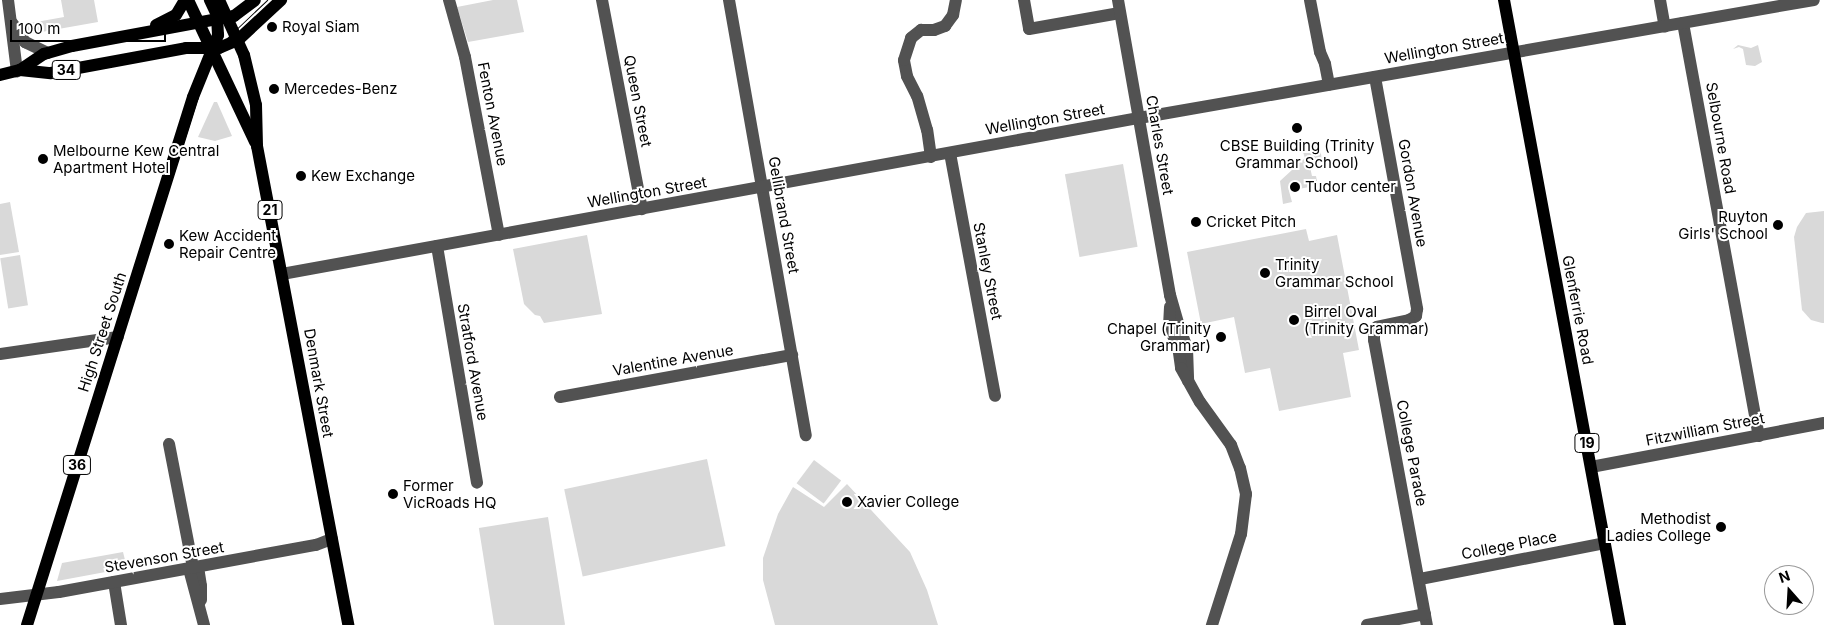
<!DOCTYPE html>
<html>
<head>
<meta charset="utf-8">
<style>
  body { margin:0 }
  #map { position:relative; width:1824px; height:625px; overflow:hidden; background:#fff; font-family:Inter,sans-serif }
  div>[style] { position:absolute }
  .green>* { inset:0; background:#d9d9d9; transform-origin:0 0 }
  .minor>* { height:12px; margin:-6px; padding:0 6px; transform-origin:6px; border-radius:6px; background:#525252 }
  .major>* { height:12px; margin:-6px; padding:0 6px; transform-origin:6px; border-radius:6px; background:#000 }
  .tram>* { height:1px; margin:-0.5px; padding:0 0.5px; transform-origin:0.5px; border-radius:0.5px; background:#000 }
  .dots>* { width:14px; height:14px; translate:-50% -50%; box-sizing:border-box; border:2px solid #fff; border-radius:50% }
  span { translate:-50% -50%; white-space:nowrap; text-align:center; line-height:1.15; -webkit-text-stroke:4px #fff; paint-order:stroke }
  .shield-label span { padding:1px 4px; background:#fff; border:1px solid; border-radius:4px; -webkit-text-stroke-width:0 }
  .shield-label { font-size:14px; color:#000; font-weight:700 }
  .poi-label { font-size:15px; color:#000 }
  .left { translate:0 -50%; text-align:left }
  .right { translate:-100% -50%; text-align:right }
  .street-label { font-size:15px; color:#000 }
  .north { position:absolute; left:1764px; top:565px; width:50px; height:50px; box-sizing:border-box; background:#fff; border:1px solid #999; border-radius:50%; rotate:341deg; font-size:14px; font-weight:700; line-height:20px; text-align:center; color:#000 }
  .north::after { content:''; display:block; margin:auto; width:18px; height:22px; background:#000; clip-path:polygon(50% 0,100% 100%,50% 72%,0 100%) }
  .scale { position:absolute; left:10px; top:20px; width:156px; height:22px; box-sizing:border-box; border:2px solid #000; border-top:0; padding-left:6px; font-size:15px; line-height:18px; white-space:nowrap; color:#000; -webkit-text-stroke:4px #fff; paint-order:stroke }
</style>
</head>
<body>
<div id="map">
  <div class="green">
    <i style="clip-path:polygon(61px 0,94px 0,98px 22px,30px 34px,26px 31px,25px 24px,64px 17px)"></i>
    <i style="clip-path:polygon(493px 0,517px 0,524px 32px,468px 42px,457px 7px)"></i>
    <i style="clip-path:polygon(1738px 45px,1751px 48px,1758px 45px,1762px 62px,1755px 66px,1746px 65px,1743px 49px,1739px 47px,1733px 49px)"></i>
    <i style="clip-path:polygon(214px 102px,217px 102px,232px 136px,215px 141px,198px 137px)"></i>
    <i style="clip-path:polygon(1320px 145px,1322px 162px,1313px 163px,1310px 167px,1312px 176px,1316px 176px,1317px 181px,1309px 182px,1309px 187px,1289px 191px,1292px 202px,1283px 204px,1280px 181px,1305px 158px,1303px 152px,1306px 149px)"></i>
    <i style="left:1123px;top:164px;width:84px;height:59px;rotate:80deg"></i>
    <i style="clip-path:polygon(10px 202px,19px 252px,0 255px,0 204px)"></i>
    <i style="clip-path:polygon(1824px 211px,1824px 323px,1822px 323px,1811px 320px,1802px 310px,1794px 237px,1797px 227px,1806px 213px)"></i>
    <i style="clip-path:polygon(1306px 229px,1309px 241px,1337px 235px,1359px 350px,1343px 353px,1351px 397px,1279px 411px,1270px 368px,1245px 373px,1234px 317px,1201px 324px,1187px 252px)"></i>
    <i style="clip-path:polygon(587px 235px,602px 314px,544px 323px,540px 316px,535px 315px,524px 304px,513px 249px)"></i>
    <i style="left:20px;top:255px;width:51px;height:20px;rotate:81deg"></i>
    <i style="left:707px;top:459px;width:89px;height:146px;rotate:78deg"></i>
    <i style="left:814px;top:460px;width:34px;height:29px;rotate:37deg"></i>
    <i style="clip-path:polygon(847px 484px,910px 552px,927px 590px,938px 625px,775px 625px,763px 580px,763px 558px,778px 514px,793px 487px,824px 507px)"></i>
    <i style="left:548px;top:517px;width:109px;height:70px;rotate:81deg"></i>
    <i style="clip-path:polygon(123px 552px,127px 568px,57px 581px,62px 563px)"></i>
  </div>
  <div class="minor">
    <i style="left:8px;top:0;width:72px;rotate:82.8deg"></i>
    <i style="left:449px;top:0;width:59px;rotate:74.3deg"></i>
    <i style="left:465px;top:57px;width:181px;rotate:79.2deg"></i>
    <i style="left:602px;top:0;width:213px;rotate:79.2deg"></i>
    <i style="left:729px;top:0;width:442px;rotate:80deg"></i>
    <i style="left:1024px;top:0;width:29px;rotate:80deg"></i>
    <i style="left:1029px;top:29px;width:92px;rotate:-10deg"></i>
    <i style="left:1118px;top:0;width:300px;rotate:80deg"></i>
    <i style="left:1170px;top:295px;width:32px;rotate:74deg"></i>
    <i style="left:1179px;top:326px;width:23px;rotate:70deg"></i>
    <i style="left:1187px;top:348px;width:33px;rotate:88deg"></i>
    <i style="left:1310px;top:0;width:53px;rotate:79.1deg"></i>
    <i style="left:1320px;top:52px;width:13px;rotate:67deg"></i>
    <i style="left:1325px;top:64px;width:21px;rotate:79deg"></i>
    <i style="left:1660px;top:0;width:27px;rotate:80deg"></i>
    <i style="left:1683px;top:23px;width:420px;rotate:79.6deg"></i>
    <i style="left:13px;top:24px;width:22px;rotate:56deg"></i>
    <i style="left:25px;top:42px;width:25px;rotate:26deg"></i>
    <i style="left:1375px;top:77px;width:236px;rotate:79.7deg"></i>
    <i style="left:1417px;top:309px;width:7px;rotate:98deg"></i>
    <i style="left:1416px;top:316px;width:8px;rotate:150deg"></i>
    <i style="left:1409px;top:320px;width:33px;rotate:168deg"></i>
    <i style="left:1377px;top:327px;width:7px;rotate:117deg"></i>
    <i style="left:1374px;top:333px;width:7px;rotate:90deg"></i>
    <i style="left:1374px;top:340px;width:290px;rotate:79.5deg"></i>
    <i style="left:950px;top:153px;width:247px;rotate:79.5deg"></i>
    <i style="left:931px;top:157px;width:27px;rotate:-98deg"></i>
    <i style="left:927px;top:130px;width:35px;rotate:-106deg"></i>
    <i style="left:917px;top:96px;width:22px;rotate:-117deg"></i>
    <i style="left:907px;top:76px;width:16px;rotate:-101deg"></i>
    <i style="left:904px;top:60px;width:23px;rotate:-72deg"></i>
    <i style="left:911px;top:38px;width:13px;rotate:-39deg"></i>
    <i style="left:921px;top:30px;width:13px"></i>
    <i style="left:934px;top:30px;width:12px;rotate:-20deg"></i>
    <i style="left:945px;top:26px;width:14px;rotate:-54deg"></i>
    <i style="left:953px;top:15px;width:15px;rotate:-79deg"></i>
    <i style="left:437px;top:246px;width:240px;rotate:80.4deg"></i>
    <i style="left:282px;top:274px;width:871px;rotate:-10.32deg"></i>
    <i style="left:1139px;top:118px;width:685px;rotate:-9.92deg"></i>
    <i style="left:1170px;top:307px;width:21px;rotate:93deg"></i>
    <i style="left:1169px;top:328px;width:20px;rotate:63deg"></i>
    <i style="left:1178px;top:346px;width:22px;rotate:82deg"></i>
    <i style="left:1181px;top:368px;width:39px;rotate:61deg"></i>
    <i style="left:1200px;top:402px;width:53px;rotate:54.2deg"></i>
    <i style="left:1231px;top:445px;width:25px;rotate:69deg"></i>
    <i style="left:1240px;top:468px;width:27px;rotate:77deg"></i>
    <i style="left:1246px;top:494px;width:40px;rotate:97.1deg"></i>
    <i style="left:1241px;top:534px;width:96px;rotate:107.7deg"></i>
    <i style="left:0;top:354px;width:119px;rotate:-8.2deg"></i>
    <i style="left:560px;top:397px;width:236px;rotate:-10.3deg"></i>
    <i style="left:169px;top:444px;width:126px;rotate:79deg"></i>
    <i style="left:1591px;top:467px;width:237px;rotate:-10.7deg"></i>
    <i style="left:198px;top:567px;width:19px;rotate:81deg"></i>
    <i style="left:201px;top:586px;width:14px;rotate:90deg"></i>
    <i style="left:189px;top:569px;width:58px;rotate:75deg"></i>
    <i style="left:1420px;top:579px;width:188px;rotate:-11deg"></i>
    <i style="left:114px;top:582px;width:44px;rotate:80.8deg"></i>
    <i style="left:0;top:599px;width:59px;rotate:-6.8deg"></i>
    <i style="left:59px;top:592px;width:261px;rotate:-10.4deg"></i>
    <i style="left:316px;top:545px;width:17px;rotate:-21deg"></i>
    <i style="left:1367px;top:625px;width:59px;rotate:-10.7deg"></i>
  </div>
  <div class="major">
    <i style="left:188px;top:0;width:157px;rotate:64.7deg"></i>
    <i style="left:219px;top:0;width:60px;rotate:65.6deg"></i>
    <i style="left:244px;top:55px;width:51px;rotate:76.5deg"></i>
    <i style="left:256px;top:105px;width:41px;rotate:88.6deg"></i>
    <i style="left:257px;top:146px;width:488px;rotate:79.2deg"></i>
    <i style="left:1504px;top:0;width:636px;rotate:79.49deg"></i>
    <i style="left:156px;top:25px;width:22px;rotate:-27deg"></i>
    <i style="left:176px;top:15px;width:17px;rotate:-59deg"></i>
    <i style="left:20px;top:70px;width:29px;rotate:-34deg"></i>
    <i style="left:44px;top:54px;width:29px;rotate:-16deg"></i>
    <i style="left:72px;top:46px;width:165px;rotate:-10.5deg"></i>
    <i style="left:234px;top:16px;width:26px;rotate:-37deg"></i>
    <i style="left:0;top:75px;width:21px;rotate:-14deg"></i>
    <i style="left:20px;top:70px;width:31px;rotate:6deg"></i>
    <i style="left:51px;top:73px;width:137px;rotate:-10.5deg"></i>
    <i style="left:186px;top:48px;width:33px"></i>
    <i style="left:219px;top:48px;width:21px;rotate:-23deg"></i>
    <i style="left:238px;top:40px;width:59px;rotate:-42.9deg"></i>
    <i style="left:27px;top:625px;width:553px;rotate:-72.55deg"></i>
    <i style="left:193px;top:97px;width:67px;rotate:-68deg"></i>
    <i style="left:218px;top:35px;width:20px;rotate:-93deg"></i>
    <i style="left:217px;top:15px;width:17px;rotate:-115deg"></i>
  </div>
  <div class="tram">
    <i style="left:1507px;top:0;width:636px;rotate:79.49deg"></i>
    <i style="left:29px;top:625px;width:585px;rotate:-72.28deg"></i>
    <i style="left:207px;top:68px;width:19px;rotate:-62deg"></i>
    <i style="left:216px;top:51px;width:18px;rotate:-49deg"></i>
    <i style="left:228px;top:37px;width:54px;rotate:-43.5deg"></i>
  </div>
  <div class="dots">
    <i style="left:272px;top:27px;background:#000"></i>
    <i style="left:274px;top:89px;background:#000"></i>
    <i style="left:1297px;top:128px;background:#000"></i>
    <i style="left:43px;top:159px;background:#000"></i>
    <i style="left:301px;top:176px;background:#000"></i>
    <i style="left:1295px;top:187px;background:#000"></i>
    <i style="left:1196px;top:222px;background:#000"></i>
    <i style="left:1778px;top:225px;background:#000"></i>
    <i style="left:169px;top:244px;background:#000"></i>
    <i style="left:1265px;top:273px;background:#000"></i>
    <i style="left:1294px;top:320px;background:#000"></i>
    <i style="left:1221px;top:337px;background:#000"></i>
    <i style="left:393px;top:494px;background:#000"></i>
    <i style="left:847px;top:502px;background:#000"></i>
    <i style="left:1721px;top:527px;background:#000"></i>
  </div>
  <div class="shield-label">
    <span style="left:66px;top:70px">34</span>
    <span style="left:270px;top:210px">21</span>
    <span style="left:1587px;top:443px">19</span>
    <span style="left:77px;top:465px">36</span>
  </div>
  <div class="poi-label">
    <span class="left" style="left:282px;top:27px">Royal Siam</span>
    <span class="left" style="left:284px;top:89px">Mercedes-Benz</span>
    <span style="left:1297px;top:154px">CBSE Building (Trinity<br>Grammar School)</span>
    <span class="left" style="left:53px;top:159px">Melbourne Kew Central<br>Apartment Hotel</span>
    <span class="left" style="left:311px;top:176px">Kew Exchange</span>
    <span class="left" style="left:1305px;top:187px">Tudor center</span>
    <span class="right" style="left:1768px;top:225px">Ruyton<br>Girls' School</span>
    <span class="left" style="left:1206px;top:222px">Cricket Pitch</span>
    <span class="left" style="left:179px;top:244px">Kew Accident<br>Repair Centre</span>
    <span class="left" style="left:1275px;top:273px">Trinity<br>Grammar School</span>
    <span class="left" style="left:1304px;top:320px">Birrel Oval<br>(Trinity Grammar)</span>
    <span class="right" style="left:1211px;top:337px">Chapel (Trinity<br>Grammar)</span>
    <span class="left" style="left:403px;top:494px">Former<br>VicRoads HQ</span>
    <span class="left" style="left:857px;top:502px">Xavier College</span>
    <span class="right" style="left:1711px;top:527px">Methodist<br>Ladies College</span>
  </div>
  <div class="street-label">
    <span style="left:1444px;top:48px;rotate:-10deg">Wellington Street</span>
    <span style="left:638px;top:101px;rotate:79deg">Queen Street</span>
    <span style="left:493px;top:114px;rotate:79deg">Fenton Avenue</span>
    <span style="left:1045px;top:119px;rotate:-10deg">Wellington Street</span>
    <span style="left:1721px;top:138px;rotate:80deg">Selbourne Road</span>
    <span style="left:1160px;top:145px;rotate:80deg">Charles Street</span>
    <span style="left:647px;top:192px;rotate:-10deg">Wellington Street</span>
    <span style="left:1413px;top:193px;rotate:80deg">Gordon Avenue</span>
    <span style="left:784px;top:215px;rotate:80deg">Gellibrand Street</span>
    <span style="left:988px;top:271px;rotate:79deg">Stanley Street</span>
    <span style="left:1578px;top:310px;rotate:79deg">Glenferrie Road</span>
    <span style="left:102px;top:332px;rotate:-72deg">High Street South</span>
    <span style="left:673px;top:360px;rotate:-10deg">Valentine Avenue</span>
    <span style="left:473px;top:362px;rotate:80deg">Stratford Avenue</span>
    <span style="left:319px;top:383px;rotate:80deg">Denmark Street</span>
    <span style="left:1705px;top:429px;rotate:-11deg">Fitzwilliam Street</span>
    <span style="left:1412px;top:453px;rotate:79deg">College Parade</span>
    <span style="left:1509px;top:545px;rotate:-11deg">College Place</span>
    <span style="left:164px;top:557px;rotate:-10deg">Stevenson Street</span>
  </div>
  <div class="north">N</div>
  <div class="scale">100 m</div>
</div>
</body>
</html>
